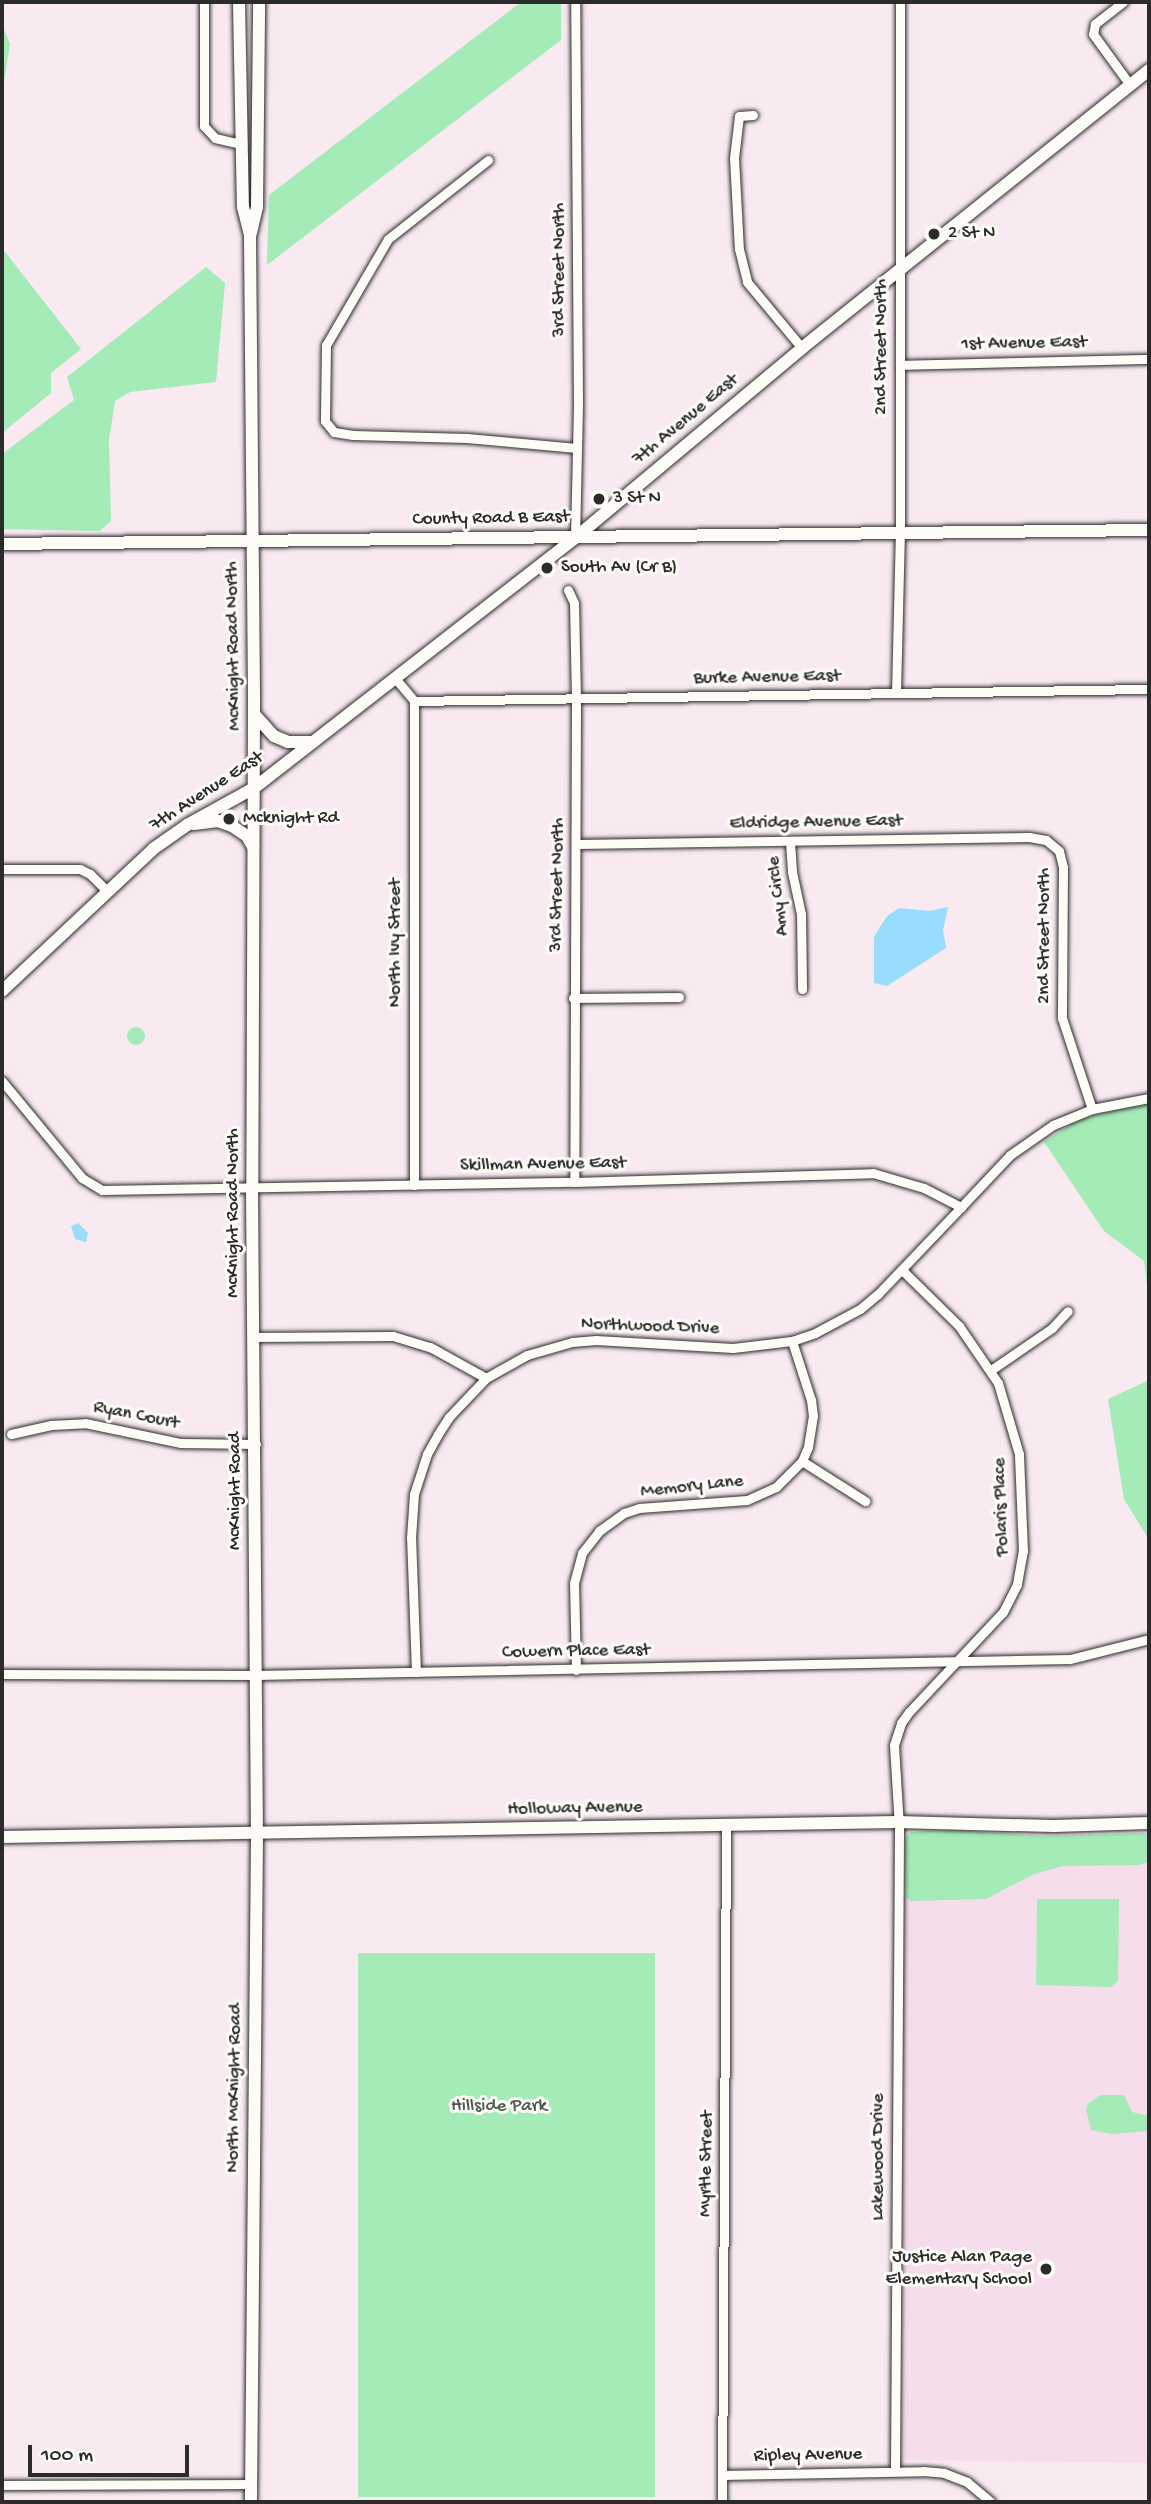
<!DOCTYPE html>
<html>
<head>
<meta charset="utf-8">
<style>
  body { margin:0 }
  #map { position:relative; width:1151px; height:2504px; overflow:hidden; background:#f9eaf1; font-family:"Gochi Hand",sans-serif }
  div>[style] { position:absolute }
  .built>* { inset:0; background:#f6ddec }
  .green>* { inset:0; background:#a4ebb8; transform-origin:0 0 }
  .round { border-radius:50% }
  .water>* { inset:0; background:#99dcfb }
  .roads { filter:drop-shadow(0 0 2px #2b2b2b) drop-shadow(0 0 2px #2b2b2b) }
  .street>* { height:9px; margin:-4.5px; padding:0 4.5px; transform-origin:4.5px; border-radius:4.5px; background:#fdfcf7 }
  .secondary>* { height:12px; margin:-6px; padding:0 6px; transform-origin:6px; border-radius:6px; background:#fdfcf7 }
  .dots>* { width:19px; height:19px; translate:-50% -50%; box-sizing:border-box; border:4px solid #fdfcf7; border-radius:50% }
  span { translate:-50% -50%; white-space:nowrap; text-align:center; line-height:1.15; -webkit-text-stroke:6px #fdfcf7; paint-order:stroke }
  .poi-label { font-size:19px; color:#2b2b2b }
  .left { translate:0 -50%; text-align:left }
  .right { translate:-100% -50%; text-align:right }
  .street-label { font-size:19px; color:#2b2b2b }
  .park-label { font-size:19px; color:#495b4e }
  .frame { position:absolute; inset:0; border:4px solid #2b2b2b; pointer-events:none }
  .scale { position:absolute; left:28px; top:2445px; width:161px; height:32px; box-sizing:border-box; border:4px solid #2b2b2b; border-top:0; padding-left:9px; font-size:21px; line-height:24px; white-space:nowrap; color:#2b2b2b; -webkit-text-stroke:5px #fdfcf7; paint-order:stroke }
</style>
</head>
<body>
<div id="map">
  <div class="built">
    <i style="clip-path:polygon(910px 1832px,1060px 1835px,1149px 1833px,1149px 2463px,904px 2460px,905px 1837px)"></i>
  </div>
  <div class="green">
    <i style="clip-path:polygon(521px 2px,561px 2px,561px 40px,267px 265px,269px 195px)"></i>
    <i style="clip-path:polygon(2px 24px,10px 44px,2px 94px)"></i>
    <i style="clip-path:polygon(2px 248px,81px 349px,51px 373px,51px 393px,2px 433px)"></i>
    <i style="clip-path:polygon(206px 267px,225px 283px,216px 382px,130px 392px,115px 401px,109px 440px,111px 521px,100px 531px,2px 529px,2px 454px,74px 400px,67px 377px)"></i>
    <i class="round" style="left:127px;top:1027px;width:18px;height:18px"></i>
    <i style="clip-path:polygon(1149px 1102px,1149px 1303px,1144px 1261px,1104px 1231px,1044px 1142px,1079px 1119px)"></i>
    <i style="clip-path:polygon(1149px 1380px,1149px 1540px,1124px 1499px,1108px 1399px)"></i>
    <i style="clip-path:polygon(950px 1830px,1044px 1836px,1149px 1833px,1149px 1861px,1140px 1865px,1063px 1866px,1034px 1874px,986px 1899px,910px 1901px,906px 1896px,905px 1840px,910px 1832px)"></i>
    <i style="clip-path:polygon(1037px 1899px,1119px 1899px,1118px 1981px,1111px 1987px,1036px 1985px)"></i>
    <i style="left:358px;top:1953px;width:297px;height:544px"></i>
    <i style="clip-path:polygon(1100px 2095px,1124px 2095px,1132px 2112px,1149px 2116px,1149px 2131px,1111px 2134px,1091px 2130px,1086px 2110px,1088px 2104px)"></i>
  </div>
  <div class="water">
    <i style="clip-path:polygon(948px 907px,943px 930px,946px 948px,887px 986px,874px 983px,874px 937px,887px 916px,899px 908px,930px 911px)"></i>
    <i style="clip-path:polygon(78px 1223px,88px 1233px,86px 1242px,75px 1239px,71px 1226px)"></i>
  </div>
  <div class="roads">
    <div class="street">
      <i style="left:204px;top:2px;width:124px;rotate:90deg"></i>
      <i style="left:204px;top:126px;width:16px;rotate:47deg"></i>
      <i style="left:215px;top:138px;width:28px;rotate:13deg"></i>
      <i style="left:1123px;top:2px;width:36px;rotate:142deg"></i>
      <i style="left:1095px;top:24px;width:10px;rotate:101deg"></i>
      <i style="left:1093px;top:34px;width:63px;rotate:54deg"></i>
      <i style="left:753px;top:115px;width:14px;rotate:176deg"></i>
      <i style="left:739px;top:116px;width:42px;rotate:96.8deg"></i>
      <i style="left:734px;top:158px;width:91px;rotate:86.9deg"></i>
      <i style="left:739px;top:249px;width:34px;rotate:76deg"></i>
      <i style="left:747px;top:282px;width:86px;rotate:50.2deg"></i>
      <i style="left:488px;top:160px;width:127px;rotate:141.7deg"></i>
      <i style="left:388px;top:239px;width:123px;rotate:120.3deg"></i>
      <i style="left:326px;top:345px;width:76px;rotate:90.8deg"></i>
      <i style="left:325px;top:421px;width:14px;rotate:51deg"></i>
      <i style="left:334px;top:432px;width:19px;rotate:9deg"></i>
      <i style="left:353px;top:435px;width:114px;rotate:1.5deg"></i>
      <i style="left:467px;top:438px;width:110px;rotate:5.2deg"></i>
      <i style="left:900px;top:365px;width:249px;rotate:-1.4deg"></i>
      <i style="left:575px;top:538px;width:135px;rotate:-88.7deg"></i>
      <i style="left:578px;top:403px;width:401px;rotate:-90.4deg"></i>
      <i style="left:568px;top:590px;width:14px;rotate:65deg"></i>
      <i style="left:574px;top:603px;width:96px;rotate:88.8deg"></i>
      <i style="left:576px;top:699px;width:483px;rotate:90.2deg"></i>
      <i style="left:395px;top:678px;width:30px;rotate:50deg"></i>
      <i style="left:414px;top:701px;width:735px;rotate:-0.94deg"></i>
      <i style="left:896px;top:693px;width:159px;rotate:-88.6deg"></i>
      <i style="left:900px;top:534px;width:532px;rotate:-90deg"></i>
      <i style="left:414px;top:701px;width:484px;rotate:90deg"></i>
      <i style="left:790px;top:842px;width:30px;rotate:86deg"></i>
      <i style="left:792px;top:872px;width:43px;rotate:77.9deg"></i>
      <i style="left:801px;top:914px;width:75px;rotate:89.2deg"></i>
      <i style="left:577px;top:844px;width:452px;rotate:-0.9deg"></i>
      <i style="left:1029px;top:837px;width:17px;rotate:10deg"></i>
      <i style="left:1046px;top:840px;width:17px;rotate:40deg"></i>
      <i style="left:1059px;top:851px;width:16px;rotate:76deg"></i>
      <i style="left:1063px;top:867px;width:151px;rotate:90.4deg"></i>
      <i style="left:1062px;top:1018px;width:96px;rotate:71.8deg"></i>
      <i style="left:2px;top:869px;width:78px"></i>
      <i style="left:80px;top:869px;width:11px;rotate:27deg"></i>
      <i style="left:90px;top:874px;width:24px;rotate:45deg"></i>
      <i style="left:573px;top:998px;width:106px;rotate:-0.5deg"></i>
      <i style="left:2px;top:1081px;width:126px;rotate:50.5deg"></i>
      <i style="left:82px;top:1178px;width:23px;rotate:31deg"></i>
      <i style="left:102px;top:1190px;width:472px;rotate:-1deg"></i>
      <i style="left:574px;top:1182px;width:299px;rotate:-1.7deg"></i>
      <i style="left:873px;top:1173px;width:53px;rotate:16.4deg"></i>
      <i style="left:924px;top:1188px;width:42px;rotate:27.2deg"></i>
      <i style="left:961px;top:1207px;width:71px;rotate:-46.7deg"></i>
      <i style="left:1010px;top:1155px;width:52px;rotate:-34.9deg"></i>
      <i style="left:1053px;top:1125px;width:42px;rotate:-22.3deg"></i>
      <i style="left:1092px;top:1109px;width:58px;rotate:-10.9deg"></i>
      <i style="left:253px;top:1337px;width:140px;rotate:-0.4deg"></i>
      <i style="left:393px;top:1336px;width:39px;rotate:17deg"></i>
      <i style="left:430px;top:1347px;width:64px;rotate:29deg"></i>
      <i style="left:991px;top:1370px;width:74px;rotate:-34.5deg"></i>
      <i style="left:1052px;top:1328px;width:23px;rotate:-47deg"></i>
      <i style="left:11px;top:1434px;width:41px;rotate:-12.7deg"></i>
      <i style="left:51px;top:1425px;width:34px;rotate:-3deg"></i>
      <i style="left:85px;top:1423px;width:98px;rotate:11.8deg"></i>
      <i style="left:181px;top:1443px;width:75px;rotate:0.8deg"></i>
      <i style="left:802px;top:1461px;width:75px;rotate:32.4deg"></i>
      <i style="left:576px;top:1670px;width:87px;rotate:-91.3deg"></i>
      <i style="left:574px;top:1583px;width:31px;rotate:-75deg"></i>
      <i style="left:582px;top:1553px;width:28px;rotate:-52deg"></i>
      <i style="left:599px;top:1531px;width:31px;rotate:-36deg"></i>
      <i style="left:624px;top:1513px;width:16px;rotate:-18deg"></i>
      <i style="left:639px;top:1508px;width:108px;rotate:-4.2deg"></i>
      <i style="left:747px;top:1500px;width:32px;rotate:-24deg"></i>
      <i style="left:776px;top:1487px;width:37px;rotate:-45deg"></i>
      <i style="left:802px;top:1461px;width:15px;rotate:-67deg"></i>
      <i style="left:808px;top:1447px;width:31px;rotate:-81deg"></i>
      <i style="left:813px;top:1416px;width:16px;rotate:-97deg"></i>
      <i style="left:811px;top:1400px;width:62px;rotate:-107.9deg"></i>
      <i style="left:416px;top:1672px;width:134px;rotate:-92.1deg"></i>
      <i style="left:411px;top:1538px;width:44px;rotate:-86.1deg"></i>
      <i style="left:414px;top:1494px;width:42px;rotate:-72deg"></i>
      <i style="left:427px;top:1454px;width:23px;rotate:-61deg"></i>
      <i style="left:438px;top:1434px;width:20px;rotate:-57deg"></i>
      <i style="left:449px;top:1417px;width:54px;rotate:-46.5deg"></i>
      <i style="left:486px;top:1378px;width:47px;rotate:-29.3deg"></i>
      <i style="left:527px;top:1355px;width:47px;rotate:-16.1deg"></i>
      <i style="left:572px;top:1342px;width:24px;rotate:-5deg"></i>
      <i style="left:596px;top:1340px;width:137px;rotate:3.3deg"></i>
      <i style="left:733px;top:1348px;width:59px;rotate:-6.8deg"></i>
      <i style="left:792px;top:1341px;width:24px;rotate:-19deg"></i>
      <i style="left:815px;top:1333px;width:51px;rotate:-28.1deg"></i>
      <i style="left:860px;top:1309px;width:23px;rotate:-40deg"></i>
      <i style="left:878px;top:1294px;width:120px;rotate:-46.3deg"></i>
      <i style="left:2px;top:1674px;width:254px;rotate:0.2deg"></i>
      <i style="left:256px;top:1675px;width:814px;rotate:-1.13deg"></i>
      <i style="left:1070px;top:1659px;width:81px;rotate:-14.2deg"></i>
      <i style="left:895px;top:2471px;width:644px;rotate:-89.64deg"></i>
      <i style="left:899px;top:1827px;width:82px;rotate:-93.5deg"></i>
      <i style="left:894px;top:1745px;width:23px;rotate:-72deg"></i>
      <i style="left:901px;top:1723px;width:14px;rotate:-54deg"></i>
      <i style="left:909px;top:1712px;width:137px;rotate:-46.8deg"></i>
      <i style="left:1003px;top:1612px;width:31px;rotate:-63deg"></i>
      <i style="left:1017px;top:1584px;width:34px;rotate:-80deg"></i>
      <i style="left:1023px;top:1551px;width:97px;rotate:-92.4deg"></i>
      <i style="left:1019px;top:1454px;width:74px;rotate:-106.5deg"></i>
      <i style="left:998px;top:1383px;width:69px;rotate:-124.4deg"></i>
      <i style="left:959px;top:1326px;width:80px;rotate:-135.5deg"></i>
      <i style="left:722px;top:2475px;width:201px;rotate:-1.1deg"></i>
      <i style="left:923px;top:2471px;width:21px;rotate:5deg"></i>
      <i style="left:944px;top:2473px;width:25px;rotate:21deg"></i>
      <i style="left:967px;top:2482px;width:31px;rotate:40deg"></i>
      <i style="left:2px;top:2485px;width:249px;rotate:-0.2deg"></i>
      <i style="left:722px;top:2502px;width:677px;rotate:-89.66deg"></i>
    </div>
    <div class="secondary">
      <i style="left:239px;top:2px;width:205px;rotate:88.9deg"></i>
      <i style="left:243px;top:207px;width:30px;rotate:76deg"></i>
      <i style="left:250px;top:236px;width:466px;rotate:89.5deg"></i>
      <i style="left:254px;top:702px;width:487px;rotate:90.2deg"></i>
      <i style="left:252px;top:1189px;width:646px;rotate:89.56deg"></i>
      <i style="left:257px;top:1835px;width:667px;rotate:90.52deg"></i>
      <i style="left:251px;top:233px;width:27px;rotate:-77deg"></i>
      <i style="left:257px;top:207px;width:205px;rotate:-89.4deg"></i>
      <i style="left:2px;top:544px;width:1147px;rotate:-0.7deg"></i>
      <i style="left:254px;top:714px;width:30px;rotate:48deg"></i>
      <i style="left:274px;top:736px;width:15px;rotate:23deg"></i>
      <i style="left:288px;top:742px;width:25px"></i>
      <i style="left:194px;top:824px;width:24px;rotate:-7deg"></i>
      <i style="left:218px;top:821px;width:15px;rotate:20deg"></i>
      <i style="left:232px;top:826px;width:18px;rotate:34deg"></i>
      <i style="left:247px;top:836px;width:13px;rotate:61deg"></i>
      <i style="left:2px;top:991px;width:207px;rotate:-43.2deg"></i>
      <i style="left:153px;top:849px;width:42px;rotate:-35.2deg"></i>
      <i style="left:187px;top:825px;width:77px;rotate:-28.9deg"></i>
      <i style="left:254px;top:788px;width:407px;rotate:-37.9deg"></i>
      <i style="left:575px;top:538px;width:296px;rotate:-39.9deg"></i>
      <i style="left:802px;top:348px;width:445px;rotate:-38.7deg"></i>
      <i style="left:2px;top:1837px;width:895px;rotate:-0.96deg"></i>
      <i style="left:897px;top:1822px;width:157px;rotate:1.5deg"></i>
      <i style="left:1054px;top:1826px;width:95px;rotate:-1.8deg"></i>
    </div>
  </div>
  <div class="dots">
    <i style="left:934px;top:234px;background:#2b2b2b"></i>
    <i style="left:599px;top:499px;background:#2b2b2b"></i>
    <i style="left:547px;top:568px;background:#2b2b2b"></i>
    <i style="left:229px;top:819px;background:#2b2b2b"></i>
    <i style="left:1046px;top:2269px;background:#2b2b2b"></i>
  </div>
  <div class="poi-label">
    <span class="left" style="left:948px;top:234px">2 St N</span>
    <span class="left" style="left:613px;top:499px">3 St N</span>
    <span class="left" style="left:561px;top:568px">South Av (Cr B)</span>
    <span class="left" style="left:243px;top:819px">Mcknight Rd</span>
    <span class="right" style="left:1032px;top:2269px">Justice Alan Page<br>Elementary School</span>
  </div>
  <div class="street-label">
    <span style="left:560px;top:270px;rotate:-90deg">3rd Street North</span>
    <span style="left:1024px;top:344px;rotate:-1deg">1st Avenue East</span>
    <span style="left:882px;top:347px;rotate:-90deg">2nd Street North</span>
    <span style="left:686px;top:420px;rotate:-40deg">7th Avenue East</span>
    <span style="left:491px;top:519px;rotate:-1deg">County Road B East</span>
    <span style="left:234px;top:646px;rotate:-91deg">McKnight Road North</span>
    <span style="left:767px;top:678px;rotate:-1deg">Burke Avenue East</span>
    <span style="left:207px;top:792px;rotate:-33deg">7th Avenue East</span>
    <span style="left:816px;top:823px;rotate:-1deg">Eldridge Avenue East</span>
    <span style="left:558px;top:885px;rotate:-89deg">3rd Street North</span>
    <span style="left:779px;top:896px;rotate:-97deg">Amy Circle</span>
    <span style="left:1045px;top:936px;rotate:-90deg">2nd Street North</span>
    <span style="left:396px;top:943px;rotate:-90deg">North Ivy Street</span>
    <span style="left:543px;top:1165px;rotate:-1deg">Skillman Avenue East</span>
    <span style="left:234px;top:1213px;rotate:-90deg">McKnight Road North</span>
    <span style="left:650px;top:1327px;rotate:2deg">Northwood Drive</span>
    <span style="left:136px;top:1416px;rotate:11deg">Ryan Court</span>
    <span style="left:692px;top:1487px;rotate:-6deg">Memory Lane</span>
    <span style="left:236px;top:1491px;rotate:-90deg">McKnight Road</span>
    <span style="left:1002px;top:1507px;rotate:-92deg">Polaris Place</span>
    <span style="left:576px;top:1652px;rotate:-1deg">Cowern Place East</span>
    <span style="left:575px;top:1809px;rotate:-1deg">Holloway Avenue</span>
    <span style="left:235px;top:2088px;rotate:-89deg">North McKnight Road</span>
    <span style="left:879px;top:2157px;rotate:-90deg">Lakewood Drive</span>
    <span style="left:707px;top:2164px;rotate:-89deg">Myrtle Street</span>
    <span style="left:808px;top:2456px;rotate:-1deg">Ripley Avenue</span>
  </div>
  <div class="park-label">
    <span style="left:499px;top:2107px">Hillside Park</span>
  </div>
  <div class="frame"></div>
  <div class="scale">100 m</div>
</div>
</body>
</html>
